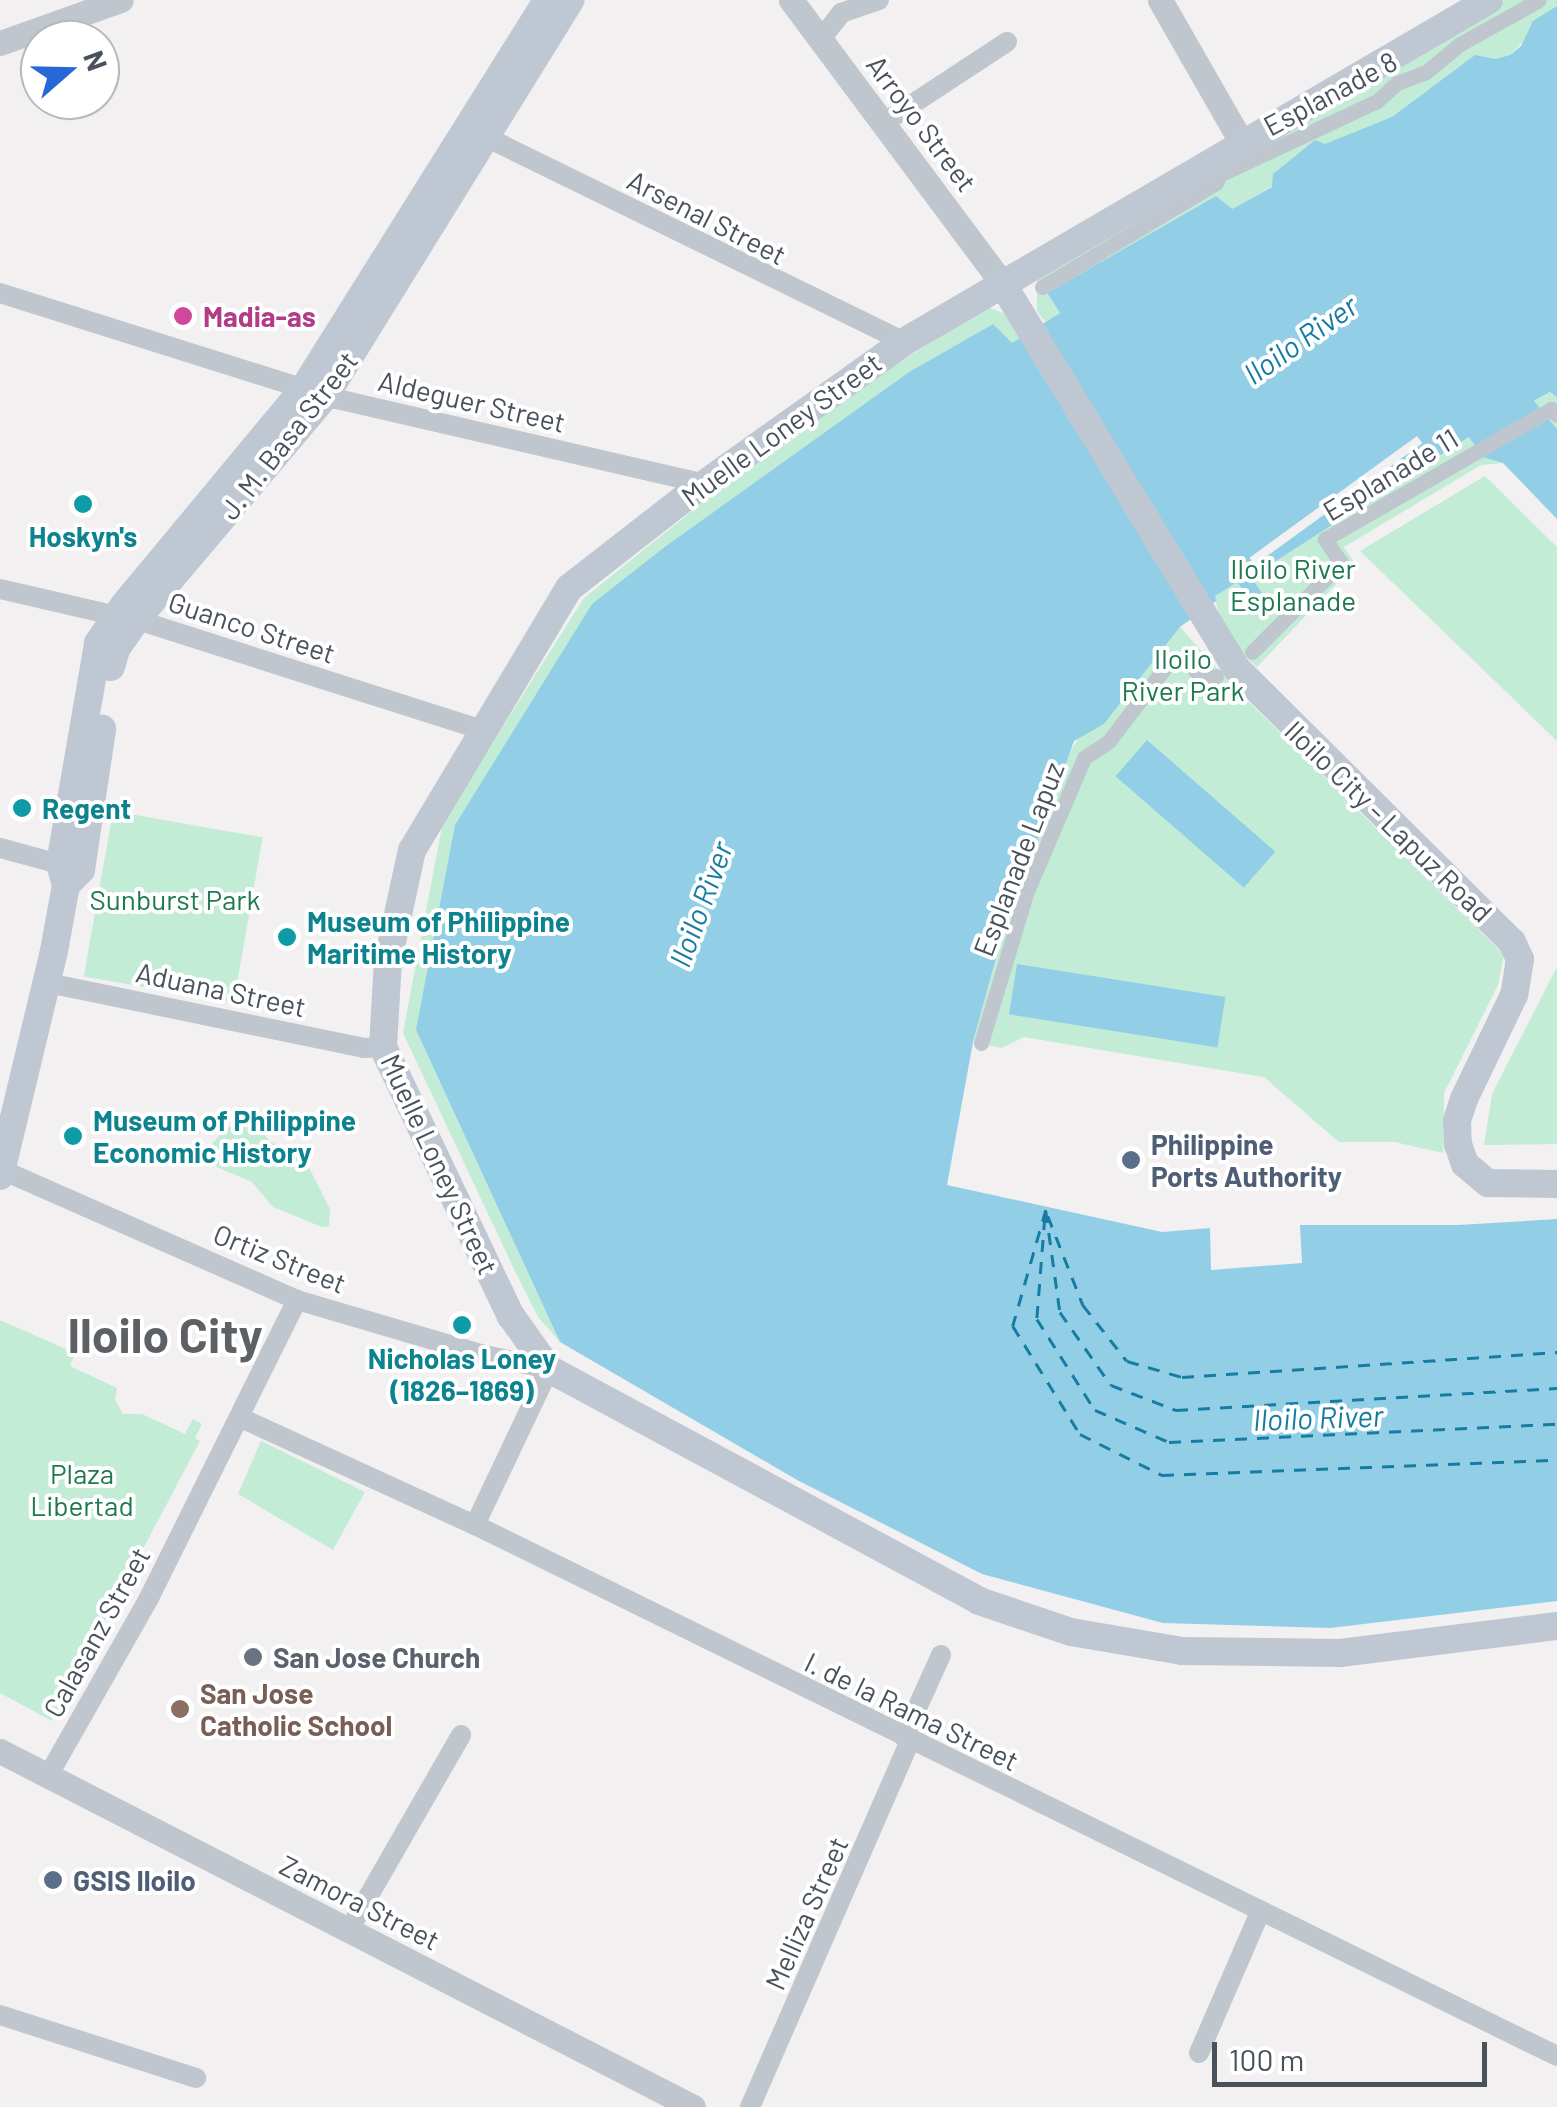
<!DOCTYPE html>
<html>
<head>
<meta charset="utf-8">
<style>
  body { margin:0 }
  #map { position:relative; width:1557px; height:2107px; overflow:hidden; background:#f2f0f0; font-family:Barlow,sans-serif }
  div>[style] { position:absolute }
  .green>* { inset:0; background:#c2ecd5; transform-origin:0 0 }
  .water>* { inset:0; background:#92cfe6; transform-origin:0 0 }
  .pier>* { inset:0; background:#f2f0f0; transform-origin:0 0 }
  .ferry>* { height:2.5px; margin-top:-1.25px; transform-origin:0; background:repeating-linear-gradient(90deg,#177ca1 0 12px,transparent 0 22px) }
  .pedestrian>* { height:15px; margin:-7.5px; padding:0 7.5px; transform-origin:7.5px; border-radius:7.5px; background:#bfc6ce }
  .minor>* { height:20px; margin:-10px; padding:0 10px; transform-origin:10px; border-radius:10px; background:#bfc6ce }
  .tertiary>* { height:25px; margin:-12.5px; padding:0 12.5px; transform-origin:12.5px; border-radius:12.5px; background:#bfc6ce }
  .secondary>* { height:28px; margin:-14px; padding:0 14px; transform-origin:14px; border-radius:14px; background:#bfc7d2 }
  .dots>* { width:28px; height:28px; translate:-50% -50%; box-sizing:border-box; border:5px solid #fff; border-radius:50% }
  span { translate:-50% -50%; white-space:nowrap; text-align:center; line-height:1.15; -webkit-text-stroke:8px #fff; paint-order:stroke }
  .street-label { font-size:28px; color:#49525c }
  .hotel-label { font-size:28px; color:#b23c85; font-weight:700 }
  .left { translate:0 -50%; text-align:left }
  .culture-label { font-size:28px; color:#0d838f; font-weight:700 }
  .park-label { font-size:28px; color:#1e7951 }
  .service-label { font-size:28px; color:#4e5e75; font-weight:700 }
  .worship-label { font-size:28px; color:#5b616d; font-weight:700 }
  .education-label { font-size:28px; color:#785e54; font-weight:700 }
  .water-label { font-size:30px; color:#177ca1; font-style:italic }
  .town-label { font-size:48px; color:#5d6064; font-weight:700 }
  .north { position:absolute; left:20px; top:20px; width:100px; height:100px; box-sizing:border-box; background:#fff; border:2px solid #b6babe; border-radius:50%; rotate:70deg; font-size:28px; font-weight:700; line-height:40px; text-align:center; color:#49525c }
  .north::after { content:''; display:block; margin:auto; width:35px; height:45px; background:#2668d6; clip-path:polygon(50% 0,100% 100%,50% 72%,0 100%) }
  .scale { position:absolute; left:1212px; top:2042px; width:275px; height:45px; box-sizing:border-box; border:5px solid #49525c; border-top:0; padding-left:12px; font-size:30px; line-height:35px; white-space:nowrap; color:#49525c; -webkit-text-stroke:8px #fff; paint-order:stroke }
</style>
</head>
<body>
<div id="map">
  <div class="green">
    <i style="clip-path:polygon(1505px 0,1557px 0,1557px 19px,1528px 36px,1510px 55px,1495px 59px,1232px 209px,1047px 294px,1060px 313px,1045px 322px,1037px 311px,1037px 279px)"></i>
    <i style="clip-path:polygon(987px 307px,1012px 316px,1022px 337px,1012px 344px,993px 324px,909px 372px,666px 546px,416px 1030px,560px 1342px,538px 1317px,515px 1271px,403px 1033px,443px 821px,584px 598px,707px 499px,816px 423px,829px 407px)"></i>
    <i style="clip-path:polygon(1551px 392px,1557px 397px,1557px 431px,1503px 463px,1481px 465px,1344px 547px,1355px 564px,1257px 667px,1243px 654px,1221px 619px,1214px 596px,1237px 581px,1259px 611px,1250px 577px,1470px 437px)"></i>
    <i style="clip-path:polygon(1485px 476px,1557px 547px,1557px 741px,1360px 551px)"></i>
    <i style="clip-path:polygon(1180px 627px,1232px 685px,1504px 955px,1498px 985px,1444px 1093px,1443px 1153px,1395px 1142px,1339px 1142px,1264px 1077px,1024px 1037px,1002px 1048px,973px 1042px,1001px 940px,1064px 760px,1084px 731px,1104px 724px)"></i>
    <i style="left:113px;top:811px;width:152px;height:168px;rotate:10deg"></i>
    <i style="clip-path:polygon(1557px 967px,1557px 1144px,1484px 1145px,1492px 1094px)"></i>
    <i style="clip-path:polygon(241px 1124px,256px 1126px,272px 1143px,300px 1150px,330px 1209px,329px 1226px,322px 1227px,273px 1207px,252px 1182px,217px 1167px,209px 1157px,210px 1146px,226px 1128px)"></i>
    <i style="clip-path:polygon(0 1320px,75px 1353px,70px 1366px,117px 1388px,115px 1400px,123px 1414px,142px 1414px,185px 1434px,193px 1419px,202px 1424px,195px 1438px,200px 1441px,52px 1721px,0 1693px)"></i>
    <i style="clip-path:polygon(261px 1441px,365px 1492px,333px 1550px,238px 1494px)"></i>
  </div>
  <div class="water">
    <i style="clip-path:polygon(1557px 6px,1557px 397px,1550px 392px,1534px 401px,1557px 429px,1557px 519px,1503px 463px,1483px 457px,1469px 437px,1251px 577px,1269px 603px,1259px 611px,1237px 582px,1215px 596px,1216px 601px,1180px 627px,1104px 724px,1074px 741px,1001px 940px,973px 1042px,947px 1185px,1162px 1232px,1210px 1228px,1211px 1270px,1302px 1263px,1300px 1225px,1458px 1225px,1557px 1219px,1557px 1601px,1330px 1628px,1163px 1623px,982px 1574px,799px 1481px,560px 1342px,416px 1030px,455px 825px,592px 604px,666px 546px,909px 372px,993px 324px,1012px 343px,1060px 313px,1047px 293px,1216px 196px,1232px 209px,1272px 187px,1273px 174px,1315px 140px,1325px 144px,1392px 117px,1475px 55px,1495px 59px,1510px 55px,1521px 46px,1533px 21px)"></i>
    <i style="left:1147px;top:740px;width:170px;height:48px;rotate:41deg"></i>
    <i style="left:1017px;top:964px;width:211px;height:51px;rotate:9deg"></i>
  </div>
  <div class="pier">
    <i style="left:1417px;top:436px;width:9px;height:207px;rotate:54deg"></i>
  </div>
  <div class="ferry">
    <i style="left:1046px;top:1210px;width:121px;rotate:105.9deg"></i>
    <i style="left:1013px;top:1326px;width:127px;rotate:58.2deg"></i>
    <i style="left:1080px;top:1434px;width:92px;rotate:26.6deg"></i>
    <i style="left:1162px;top:1475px;width:395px;rotate:-2.2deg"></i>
    <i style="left:1046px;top:1211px;width:102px;rotate:82.1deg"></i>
    <i style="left:1060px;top:1312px;width:89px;rotate:55.1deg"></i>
    <i style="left:1111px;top:1385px;width:70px;rotate:21deg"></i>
    <i style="left:1176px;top:1410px;width:382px;rotate:-3.3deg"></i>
    <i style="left:1048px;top:1216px;width:96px;rotate:68.5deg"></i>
    <i style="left:1083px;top:1305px;width:71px;rotate:51.8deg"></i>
    <i style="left:1127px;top:1361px;width:57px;rotate:16.2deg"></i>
    <i style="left:1182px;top:1377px;width:376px;rotate:-3.8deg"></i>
    <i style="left:1045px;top:1218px;width:101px;rotate:94.5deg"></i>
    <i style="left:1037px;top:1319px;width:108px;rotate:57.5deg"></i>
    <i style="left:1095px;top:1410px;width:81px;rotate:23.4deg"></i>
    <i style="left:1169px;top:1442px;width:388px;rotate:-2.7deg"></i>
  </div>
  <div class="pedestrian">
    <i style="left:1042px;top:287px;width:203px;rotate:-30.9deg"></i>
    <i style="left:1216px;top:183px;width:9px;rotate:-69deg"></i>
    <i style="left:1219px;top:175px;width:174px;rotate:-25.1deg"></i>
    <i style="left:1377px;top:101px;width:27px;rotate:-42deg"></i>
    <i style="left:1397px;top:83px;width:31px;rotate:-21deg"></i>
    <i style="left:1426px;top:72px;width:44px;rotate:-39.5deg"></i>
    <i style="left:1460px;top:44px;width:90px;rotate:-29.1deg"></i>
    <i style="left:1252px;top:652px;width:126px;rotate:-45deg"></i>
    <i style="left:1341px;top:563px;width:29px;rotate:-124deg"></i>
    <i style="left:1325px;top:539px;width:261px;rotate:-29.9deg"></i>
    <i style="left:1551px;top:409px;width:8px;rotate:45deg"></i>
    <i style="left:981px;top:1043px;width:159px;rotate:-73.2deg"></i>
    <i style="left:1027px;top:891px;width:145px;rotate:-66.8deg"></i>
    <i style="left:1084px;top:758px;width:30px;rotate:-34deg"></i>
    <i style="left:1109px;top:741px;width:101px;rotate:-52.7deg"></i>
    <i style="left:1170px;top:661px;width:17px"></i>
    <i style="left:1187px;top:661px;width:27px;rotate:48deg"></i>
    <i style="left:1205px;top:681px;width:12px;rotate:-24deg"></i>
  </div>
  <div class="minor">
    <i style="left:821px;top:39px;width:33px;rotate:-52deg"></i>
    <i style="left:841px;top:13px;width:40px;rotate:-18.9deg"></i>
    <i style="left:885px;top:122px;width:146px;rotate:-33.3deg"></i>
    <i style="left:486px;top:137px;width:466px;rotate:26.1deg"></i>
    <i style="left:0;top:293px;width:353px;rotate:17.5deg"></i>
    <i style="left:337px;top:399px;width:378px;rotate:13deg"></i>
    <i style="left:0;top:589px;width:151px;rotate:13deg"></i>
    <i style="left:147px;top:623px;width:353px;rotate:17.7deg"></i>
    <i style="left:0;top:848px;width:73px;rotate:15.2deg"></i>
    <i style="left:48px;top:983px;width:323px;rotate:11.6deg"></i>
    <i style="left:364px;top:1048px;width:19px;rotate:-3deg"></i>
    <i style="left:0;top:1169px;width:325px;rotate:23.8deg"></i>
    <i style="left:297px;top:1300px;width:191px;rotate:16.4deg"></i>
    <i style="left:480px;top:1354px;width:71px;rotate:12.3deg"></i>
    <i style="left:549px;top:1369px;width:173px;rotate:115.4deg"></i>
    <i style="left:241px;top:1418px;width:257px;rotate:24.6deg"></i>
    <i style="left:475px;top:1525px;width:1205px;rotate:26.14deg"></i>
    <i style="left:904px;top:1737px;width:90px;rotate:-65.7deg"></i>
    <i style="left:48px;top:1776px;width:205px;rotate:-60.4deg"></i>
    <i style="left:149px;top:1598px;width:333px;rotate:-63.6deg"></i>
    <i style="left:349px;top:1930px;width:225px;rotate:-60.1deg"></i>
    <i style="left:0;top:2015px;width:206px;rotate:17.8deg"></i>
    <i style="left:1199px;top:2053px;width:154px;rotate:-66.6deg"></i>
    <i style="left:750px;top:2107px;width:400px;rotate:-66.4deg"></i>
  </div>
  <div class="tertiary">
    <i style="left:791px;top:0;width:353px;rotate:53.3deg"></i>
    <i style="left:1160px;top:0;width:167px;rotate:60.2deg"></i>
    <i style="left:0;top:43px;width:128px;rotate:-19.6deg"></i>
    <i style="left:0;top:1751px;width:779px;rotate:27.19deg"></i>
  </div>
  <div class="secondary">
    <i style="left:1489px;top:0;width:678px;rotate:149.69deg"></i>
    <i style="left:904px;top:342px;width:272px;rotate:144.6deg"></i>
    <i style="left:682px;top:500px;width:143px;rotate:142.1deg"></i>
    <i style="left:569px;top:588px;width:305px;rotate:120.9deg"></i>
    <i style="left:412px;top:850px;width:113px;rotate:102.3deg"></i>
    <i style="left:388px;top:960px;width:87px;rotate:93.3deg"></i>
    <i style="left:383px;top:1047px;width:298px;rotate:64.6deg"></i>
    <i style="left:511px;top:1316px;width:65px;rotate:54.4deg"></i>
    <i style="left:549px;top:1369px;width:489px;rotate:28.3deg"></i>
    <i style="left:979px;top:1601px;width:97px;rotate:18.6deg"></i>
    <i style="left:1071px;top:1632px;width:113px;rotate:9.7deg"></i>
    <i style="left:1182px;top:1651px;width:158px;rotate:0.7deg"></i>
    <i style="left:1340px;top:1653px;width:219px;rotate:-7.1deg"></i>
    <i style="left:1002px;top:283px;width:451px;rotate:58.7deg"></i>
    <i style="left:1236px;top:668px;width:389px;rotate:44.8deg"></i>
    <i style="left:1512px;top:942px;width:19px;rotate:65deg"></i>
    <i style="left:1520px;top:959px;width:36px;rotate:99deg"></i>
    <i style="left:1514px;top:995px;width:115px;rotate:115.7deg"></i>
    <i style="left:1464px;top:1099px;width:23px;rotate:108deg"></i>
    <i style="left:1457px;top:1121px;width:23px;rotate:88deg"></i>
    <i style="left:1458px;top:1144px;width:21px;rotate:71deg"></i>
    <i style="left:1465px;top:1164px;width:30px;rotate:40deg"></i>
    <i style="left:1488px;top:1183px;width:69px;rotate:0.8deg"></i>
    <i style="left:111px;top:667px;width:19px;rotate:-74deg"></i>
    <i style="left:116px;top:649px;width:35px;rotate:-55deg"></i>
    <i style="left:136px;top:620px;width:293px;rotate:-49.8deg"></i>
    <i style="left:325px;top:396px;width:466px;rotate:-58.2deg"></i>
    <i style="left:66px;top:885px;width:21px;rotate:-45deg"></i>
    <i style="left:81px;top:870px;width:143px;rotate:-81.5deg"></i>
    <i style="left:0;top:1176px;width:231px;rotate:-76.5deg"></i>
    <i style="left:54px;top:951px;width:67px;rotate:-79.7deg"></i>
    <i style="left:66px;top:885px;width:22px;rotate:-106deg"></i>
    <i style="left:60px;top:864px;width:224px;rotate:-80.2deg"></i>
    <i style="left:98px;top:643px;width:46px;rotate:-55.6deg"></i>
    <i style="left:124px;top:605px;width:282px;rotate:-50.3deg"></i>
    <i style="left:304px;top:388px;width:458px;rotate:-57.9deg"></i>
  </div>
  <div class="dots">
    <i style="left:183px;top:316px;background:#d1479c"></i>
    <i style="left:83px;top:504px;background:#0f9aa8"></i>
    <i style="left:22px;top:808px;background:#0f9aa8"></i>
    <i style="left:287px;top:937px;background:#0f9aa8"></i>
    <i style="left:73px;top:1136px;background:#0f9aa8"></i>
    <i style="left:1131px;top:1160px;background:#5c6f8a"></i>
    <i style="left:462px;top:1325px;background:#0f9aa8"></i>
    <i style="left:253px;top:1657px;background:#6b7280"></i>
    <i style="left:180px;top:1709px;background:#8d6e63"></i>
    <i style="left:53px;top:1880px;background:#5c6f8a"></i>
  </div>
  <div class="street-label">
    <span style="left:1330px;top:93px;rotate:-28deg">Esplanade 8</span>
    <span style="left:922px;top:123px;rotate:53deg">Arroyo Street</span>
    <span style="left:707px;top:217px;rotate:27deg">Arsenal Street</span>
    <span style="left:472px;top:401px;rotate:13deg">Aldeguer Street</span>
    <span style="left:781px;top:429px;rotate:-36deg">Muelle Loney Street</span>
    <span style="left:288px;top:435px;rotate:-52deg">J. M. Basa Street</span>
    <span style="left:1390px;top:474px;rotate:-31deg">Esplanade 11</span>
    <span style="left:252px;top:627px;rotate:18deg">Guanco Street</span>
    <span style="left:1389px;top:821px;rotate:44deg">Iloilo City – Lapuz Road</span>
    <span style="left:1018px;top:859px;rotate:-69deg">Esplanade Lapuz</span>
    <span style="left:221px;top:989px;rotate:12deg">Aduana Street</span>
    <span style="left:440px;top:1164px;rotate:65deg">Muelle Loney Street</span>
    <span style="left:280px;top:1258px;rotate:22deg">Ortiz Street</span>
    <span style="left:96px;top:1632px;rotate:-61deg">Calasanz Street</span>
    <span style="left:912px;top:1711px;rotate:26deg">I. de la Rama Street</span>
    <span style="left:360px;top:1902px;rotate:27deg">Zamora Street</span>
    <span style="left:806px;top:1913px;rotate:-66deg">Melliza Street</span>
  </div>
  <div class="hotel-label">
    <span class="left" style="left:203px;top:316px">Madia-as</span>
  </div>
  <div class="culture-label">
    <span style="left:83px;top:536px">Hoskyn's</span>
    <span class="left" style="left:42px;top:808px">Regent</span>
    <span class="left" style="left:307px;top:937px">Museum of Philippine<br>Maritime History</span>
    <span class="left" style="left:93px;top:1136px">Museum of Philippine<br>Economic History</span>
    <span style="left:462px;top:1374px">Nicholas Loney<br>(1826–1869)</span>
  </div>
  <div class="park-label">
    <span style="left:1293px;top:584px">Iloilo River<br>Esplanade</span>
    <span style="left:1183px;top:674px">Iloilo<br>River Park</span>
    <span style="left:175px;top:899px">Sunburst Park</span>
    <span style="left:82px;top:1489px">Plaza<br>Libertad</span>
  </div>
  <div class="service-label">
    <span class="left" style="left:1151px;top:1160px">Philippine<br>Ports Authority</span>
    <span class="left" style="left:73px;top:1880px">GSIS Iloilo</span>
  </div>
  <div class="worship-label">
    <span class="left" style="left:273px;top:1657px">San Jose Church</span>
  </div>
  <div class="education-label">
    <span class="left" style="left:200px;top:1709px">San Jose<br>Catholic School</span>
  </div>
  <div class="water-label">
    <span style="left:1300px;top:339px;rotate:-35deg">Iloilo River</span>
    <span style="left:700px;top:904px;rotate:-70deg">Iloilo River</span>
    <span style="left:1318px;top:1417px;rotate:-2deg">Iloilo River</span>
  </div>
  <div class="town-label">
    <span style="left:165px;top:1335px">Iloilo City</span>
  </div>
  <div class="north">N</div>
  <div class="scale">100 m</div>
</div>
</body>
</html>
